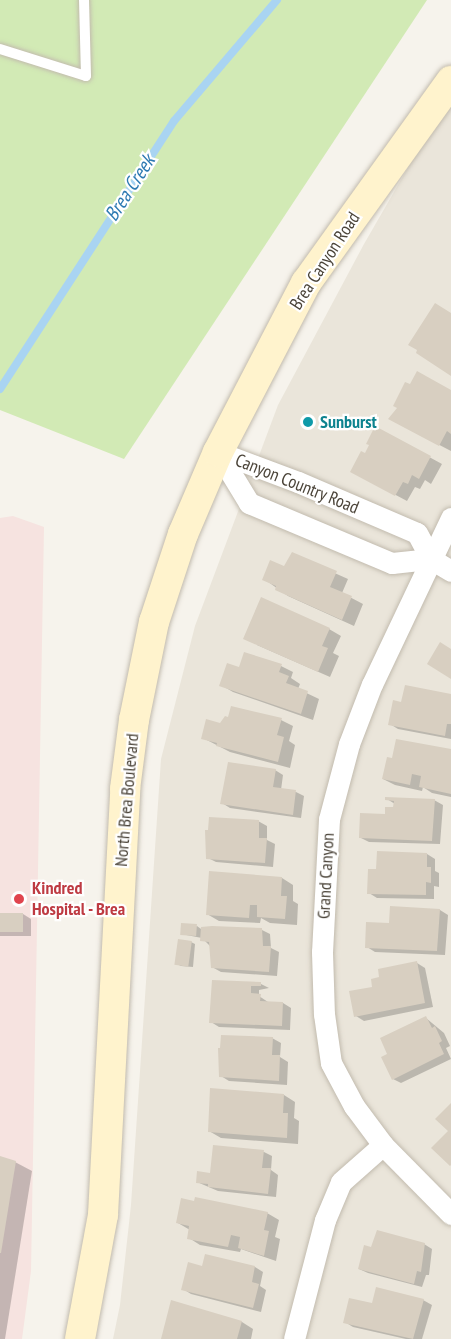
<!DOCTYPE html>
<html>
<head>
<meta charset="utf-8">
<style>
  body { margin:0 }
  #map { position:relative; width:451px; height:1339px; overflow:hidden; background:#f6f3ec; font-family:"PT Sans Narrow",sans-serif }
  div>[style] { position:absolute }
  .residential>* { inset:0; background:#eae5da }
  .medical>* { inset:0; background:#f6e3e0 }
  .green>* { inset:0; background:#d2eab5 }
  .shadow>* { inset:0; background:#0003 }
  .stream>* { height:8px; margin:-4px; padding:0 4px; transform-origin:4px; border-radius:4px; background:#a9d4f2 }
  .building>* { inset:0; background:#d8cfc1; transform-origin:0 0 }
  .roads { filter:drop-shadow(0 0 2px #c2bbae) drop-shadow(0 0 2px #c2bbae) }
  .service>* { height:10px; margin:-5px; padding:0 5px; transform-origin:5px; border-radius:5px; background:#fff }
  .minor>* { height:21px; margin:-10.5px; padding:0 10.5px; transform-origin:10.5px; border-radius:10.5px; background:#fff }
  .secondary>* { height:30px; margin:-15px; padding:0 15px; transform-origin:15px; border-radius:15px; background:#fff3cd }
  .dots>* { width:16px; height:16px; translate:-50% -50%; box-sizing:border-box; border:3px solid #fff; border-radius:50% }
  span { translate:-50% -50%; white-space:nowrap; text-align:center; line-height:1.15; -webkit-text-stroke:4.5px #fff; paint-order:stroke }
  .street-label { font-size:18px; color:#4b4439 }
  .culture-label { font-size:18px; color:#0d838f; font-weight:700 }
  .left { translate:0 -50%; text-align:left }
  .health-label { font-size:18px; color:#be3a42; font-weight:700 }
  .water-label { font-size:20px; color:#2e7ab2; font-style:italic }
</style>
</head>
<body>
<div id="map">
  <div class="residential">
    <i style="clip-path:polygon(451px 93px,451px 1339px,113px 1339px,120px 1305px,131px 1205px,161px 759px,195px 626px,278px 405px,364px 244px)"></i>
  </div>
  <div class="medical">
    <i style="clip-path:polygon(13px 516px,44px 527px,31px 1271px,22px 1339px,0 1339px,0 518px)"></i>
  </div>
  <div class="green">
    <i style="clip-path:polygon(0 0,427px 0,124px 459px,0 410px)"></i>
  </div>
  <div class="shadow">
    <i style="clip-path:polygon(451px 391px,451px 451px,401px 425px)"></i>
    <i style="clip-path:polygon(376px 428px,442px 464px,431px 484px,425px 480px,420px 489px,415px 487px,407px 501px,364px 478px)"></i>
    <i style="clip-path:polygon(292px 554px,348px 579px,342px 593px,363px 604px,354px 626px,288px 596px,264px 579px,285px 568px)"></i>
    <i style="clip-path:polygon(329px 629px,341px 636px,333px 653px,339px 656px,330px 677px,257px 645px)"></i>
    <i style="clip-path:polygon(281px 666px,293px 672px,291px 678px,300px 684px,298px 689px,319px 699px,313px 720px,233px 692px,221px 685px,240px 669px)"></i>
    <i style="clip-path:polygon(451px 696px,451px 739px,398px 729px,390px 724px,402px 703px)"></i>
    <i style="clip-path:polygon(281px 720px,293px 726px,289px 741px,295px 745px,290px 768px,230px 752px,203px 738px,221px 725px)"></i>
    <i style="clip-path:polygon(451px 751px,451px 797px,432px 793px,423px 787px,422px 791px,395px 785px,383px 779px)"></i>
    <i style="clip-path:polygon(275px 770px,283px 775px,281px 790px,296px 792px,304px 796px,301px 818px,230px 808px,222px 803px)"></i>
    <i style="clip-path:polygon(387px 799px,434px 800px,443px 805px,440px 844px,369px 842px,361px 838px,395px 809px,395px 804px)"></i>
    <i style="clip-path:polygon(258px 821px,267px 826px,267px 840px,275px 844px,273px 867px,216px 862px,208px 858px)"></i>
    <i style="clip-path:polygon(379px 852px,427px 854px,435px 859px,435px 871px,439px 873px,439px 887px,434px 886px,434px 899px,377px 898px,369px 893px,378px 870px)"></i>
    <i style="clip-path:polygon(282px 878px,293px 885px,293px 901px,298px 904px,297px 925px,270px 923px,261px 918px,260px 923px,219px 921px,207px 914px)"></i>
    <i style="clip-path:polygon(392px 907px,440px 910px,448px 915px,445px 955px,375px 952px,367px 947px,391px 925px)"></i>
    <i style="clip-path:polygon(0 914px,23px 914px,31px 919px,31px 936px,0 936px)"></i>
    <i style="clip-path:polygon(197px 926px,201px 929px,262px 930px,270px 934px,271px 948px,279px 952px,277px 976px,221px 972px,212px 967px,210px 946px,202px 938px,181px 934px)"></i>
    <i style="clip-path:polygon(191px 942px,195px 944px,193px 967px,181px 966px,177px 964px)"></i>
    <i style="clip-path:polygon(417px 963px,425px 968px,433px 1007px,364px 1021px,356px 1016px,374px 988px)"></i>
    <i style="clip-path:polygon(213px 981px,261px 984px,269px 988px,259px 990px,259px 996px,268px 1002px,283px 1003px,291px 1008px,290px 1030px,219px 1027px,211px 1022px)"></i>
    <i style="clip-path:polygon(426px 1018px,444px 1033px,450px 1046px,446px 1048px,451px 1059px,401px 1083px,393px 1079px)"></i>
    <i style="clip-path:polygon(272px 1038px,281px 1043px,280px 1057px,288px 1062px,287px 1085px,229px 1081px,221px 1076px)"></i>
    <i style="clip-path:polygon(284px 1095px,295px 1102px,294px 1118px,299px 1121px,298px 1144px,221px 1138px,209px 1131px)"></i>
    <i style="clip-path:polygon(214px 1146px,264px 1152px,272px 1156px,271px 1170px,278px 1175px,276px 1197px,218px 1191px,197px 1182px,211px 1175px)"></i>
    <i style="clip-path:polygon(0 1158px,15px 1162px,32px 1171px,5px 1339px,0 1339px)"></i>
    <i style="clip-path:polygon(267px 1213px,279px 1220px,275px 1237px,280px 1239px,276px 1261px,241px 1249px,240px 1252px,200px 1245px,189px 1238px,190px 1230px,178px 1223px)"></i>
    <i style="clip-path:polygon(424px 1244px,432px 1249px,429px 1275px,426px 1275px,422px 1287px,368px 1273px,359px 1269px,372px 1249px)"></i>
    <i style="clip-path:polygon(206px 1256px,255px 1267px,263px 1272px,260px 1286px,266px 1290px,261px 1312px,191px 1294px,183px 1289px,203px 1267px)"></i>
    <i style="clip-path:polygon(423px 1300px,432px 1305px,422px 1339px,406px 1339px,353px 1327px,345px 1322px,373px 1305px)"></i>
    <i style="clip-path:polygon(172px 1302px,242px 1322px,253px 1329px,251px 1339px,163px 1339px)"></i>
  </div>
  <div class="stream">
    <i style="left:0;top:389px;width:320px;rotate:-57deg"></i>
    <i style="left:174px;top:121px;width:159px;rotate:-49.6deg"></i>
  </div>
  <div class="building">
    <i style="clip-path:polygon(435px 303px,451px 313px,451px 376px,416px 353px,417px 350px,408px 345px)"></i>
    <i style="clip-path:polygon(417px 371px,451px 390px,451px 434px,447px 431px,439px 446px,388px 419px,397px 408px,393px 406px,405px 382px,410px 384px)"></i>
    <i style="clip-path:polygon(375px 426px,431px 456px,419px 479px,412px 475px,408px 484px,403px 482px,395px 496px,350px 472px,361px 451px,365px 453px,369px 445px,366px 444px)"></i>
    <i style="clip-path:polygon(292px 552px,337px 571px,330px 587px,352px 596px,342px 620px,275px 590px,276px 586px,262px 580px,270px 560px,284px 566px)"></i>
    <i style="clip-path:polygon(261px 597px,330px 628px,322px 646px,328px 648px,318px 672px,243px 639px)"></i>
    <i style="clip-path:polygon(440px 642px,451px 649px,451px 679px,427px 664px)"></i>
    <i style="clip-path:polygon(244px 652px,282px 664px,279px 672px,289px 676px,286px 683px,308px 691px,301px 714px,219px 686px,227px 663px,239px 667px)"></i>
    <i style="clip-path:polygon(405px 685px,451px 694px,451px 724px,447px 724px,445px 736px,388px 725px,393px 700px,401px 702px)"></i>
    <i style="clip-path:polygon(231px 706px,282px 718px,277px 735px,284px 737px,278px 762px,216px 746px,217px 743px,201px 739px,206px 719px,220px 723px,225px 716px,228px 717px)"></i>
    <i style="clip-path:polygon(396px 739px,451px 749px,451px 794px,419px 787px,421px 776px,412px 774px,410px 785px,382px 779px,387px 757px,392px 758px)"></i>
    <i style="clip-path:polygon(228px 762px,276px 769px,273px 787px,296px 790px,293px 815px,220px 804px)"></i>
    <i style="clip-path:polygon(385px 797px,435px 799px,432px 841px,359px 838px,360px 813px,385px 814px,385px 807px,393px 807px,394px 801px,385px 800px)"></i>
    <i style="clip-path:polygon(209px 817px,259px 820px,259px 838px,267px 838px,265px 863px,206px 859px,205px 830px,208px 830px)"></i>
    <i style="clip-path:polygon(377px 851px,427px 853px,427px 867px,431px 867px,431px 883px,426px 882px,426px 895px,367px 894px,368px 869px,376px 869px)"></i>
    <i style="clip-path:polygon(209px 871px,282px 877px,281px 896px,287px 896px,285px 919px,257px 917px,257px 905px,250px 905px,249px 918px,206px 915px)"></i>
    <i style="clip-path:polygon(390px 906px,440px 909px,437px 951px,365px 948px,366px 922px,389px 923px)"></i>
    <i style="left:0;top:913px;width:23px;height:19px"></i>
    <i style="left:181px;top:923px;width:16px;height:12px;rotate:4deg"></i>
    <i style="clip-path:polygon(212px 926px,262px 928px,263px 946px,271px 946px,269px 972px,211px 968px,209px 942px,200px 941px,201px 927px)"></i>
    <i style="left:178px;top:939px;width:14px;height:26px;rotate:8deg"></i>
    <i style="clip-path:polygon(417px 961px,425px 1003px,354px 1017px,349px 991px,372px 987px,371px 979px,379px 977px,378px 969px)"></i>
    <i style="clip-path:polygon(212px 980px,261px 982px,261px 986px,251px 986px,251px 993px,261px 994px,260px 1001px,283px 1002px,282px 1026px,209px 1023px)"></i>
    <i style="clip-path:polygon(426px 1016px,432px 1028px,435px 1026px,442px 1041px,439px 1043px,444px 1054px,392px 1080px,381px 1057px,387px 1054px,380px 1038px)"></i>
    <i style="clip-path:polygon(221px 1035px,273px 1037px,272px 1055px,280px 1055px,279px 1081px,219px 1077px,218px 1048px,220px 1048px)"></i>
    <i style="clip-path:polygon(210px 1088px,284px 1094px,283px 1113px,288px 1113px,287px 1138px,208px 1132px)"></i>
    <i style="clip-path:polygon(451px 1103px,451px 1165px,450px 1166px,431px 1148px,448px 1131px,435px 1119px)"></i>
    <i style="clip-path:polygon(213px 1145px,264px 1150px,262px 1168px,271px 1168px,268px 1194px,208px 1187px,208px 1184px,196px 1183px,197px 1171px,210px 1173px)"></i>
    <i style="clip-path:polygon(0 1156px,16px 1161px,1px 1253px,0 1253px)"></i>
    <i style="clip-path:polygon(195px 1197px,268px 1212px,264px 1230px,269px 1231px,264px 1256px,238px 1248px,240px 1237px,231px 1235px,228px 1247px,187px 1239px,189px 1226px,176px 1223px,181px 1198px,194px 1201px)"></i>
    <i style="clip-path:polygon(377px 1230px,425px 1243px,421px 1272px,417px 1271px,414px 1284px,358px 1269px,364px 1245px,371px 1247px)"></i>
    <i style="clip-path:polygon(205px 1254px,255px 1266px,252px 1282px,259px 1284px,253px 1308px,181px 1290px,188px 1262px,202px 1266px)"></i>
    <i style="clip-path:polygon(376px 1287px,424px 1299px,413px 1339px,343px 1323px,349px 1298px,372px 1303px)"></i>
    <i style="clip-path:polygon(171px 1300px,242px 1321px,237px 1339px,161px 1339px)"></i>
  </div>
  <div class="roads">
    <div class="service">
      <i style="left:0;top:49px;width:90px;rotate:17.4deg"></i>
      <i style="left:86px;top:76px;width:76px;rotate:-91.5deg"></i>
    </div>
    <div class="minor">
      <i style="left:218px;top:452px;width:85px;rotate:20.6deg"></i>
      <i style="left:298px;top:482px;width:129px;rotate:23.2deg"></i>
      <i style="left:417px;top:533px;width:30px;rotate:62deg"></i>
      <i style="left:431px;top:559px;width:23px;rotate:31deg"></i>
      <i style="left:218px;top:452px;width:60px;rotate:58.7deg"></i>
      <i style="left:249px;top:503px;width:155px;rotate:22.8deg"></i>
      <i style="left:392px;top:563px;width:39px;rotate:-6deg"></i>
      <i style="left:451px;top:518px;width:184px;rotate:115.4deg"></i>
      <i style="left:372px;top:684px;width:64px;rotate:111deg"></i>
      <i style="left:349px;top:744px;width:78px;rotate:104.9deg"></i>
      <i style="left:329px;top:819px;width:133px;rotate:93deg"></i>
      <i style="left:322px;top:952px;width:62px;rotate:88.2deg"></i>
      <i style="left:324px;top:1014px;width:49px;rotate:81.9deg"></i>
      <i style="left:331px;top:1063px;width:49px;rotate:61.9deg"></i>
      <i style="left:354px;top:1106px;width:49px;rotate:53.4deg"></i>
      <i style="left:383px;top:1145px;width:97px;rotate:45.4deg"></i>
      <i style="left:294px;top:1339px;width:123px;rotate:-75.4deg"></i>
      <i style="left:325px;top:1220px;width:41px;rotate:-67.2deg"></i>
      <i style="left:341px;top:1182px;width:56px;rotate:-41.4deg"></i>
    </div>
    <div class="secondary">
      <i style="left:80px;top:1339px;width:126px;rotate:-79.5deg"></i>
      <i style="left:103px;top:1215px;width:427px;rotate:-87deg"></i>
      <i style="left:125px;top:789px;width:70px;rotate:-82.6deg"></i>
      <i style="left:134px;top:720px;width:100px;rotate:-78.5deg"></i>
      <i style="left:154px;top:622px;width:93px;rotate:-71.8deg"></i>
      <i style="left:183px;top:534px;width:89px;rotate:-66.9deg"></i>
      <i style="left:218px;top:452px;width:191px;rotate:-62.5deg"></i>
      <i style="left:306px;top:283px;width:249px;rotate:-54.3deg"></i>
    </div>
  </div>
  <div class="dots">
    <i style="left:308px;top:422px;background:#0f9aa8"></i>
    <i style="left:19px;top:899px;background:#e0444e"></i>
  </div>
  <div class="street-label">
    <span style="left:325px;top:261px;rotate:-57deg">Brea Canyon Road</span>
    <span style="left:297px;top:484px;rotate:22deg">Canyon Country Road</span>
    <span style="left:127px;top:800px;rotate:-85deg">North Brea Boulevard</span>
    <span style="left:326px;top:876px;rotate:-87deg">Grand Canyon</span>
  </div>
  <div class="culture-label">
    <span class="left" style="left:320px;top:422px">Sunburst</span>
  </div>
  <div class="health-label">
    <span class="left" style="left:32px;top:899px">Kindred<br>Hospital - Brea</span>
  </div>
  <div class="water-label">
    <span style="left:130px;top:188px;rotate:-57deg">Brea Creek</span>
  </div>
</div>
</body>
</html>
